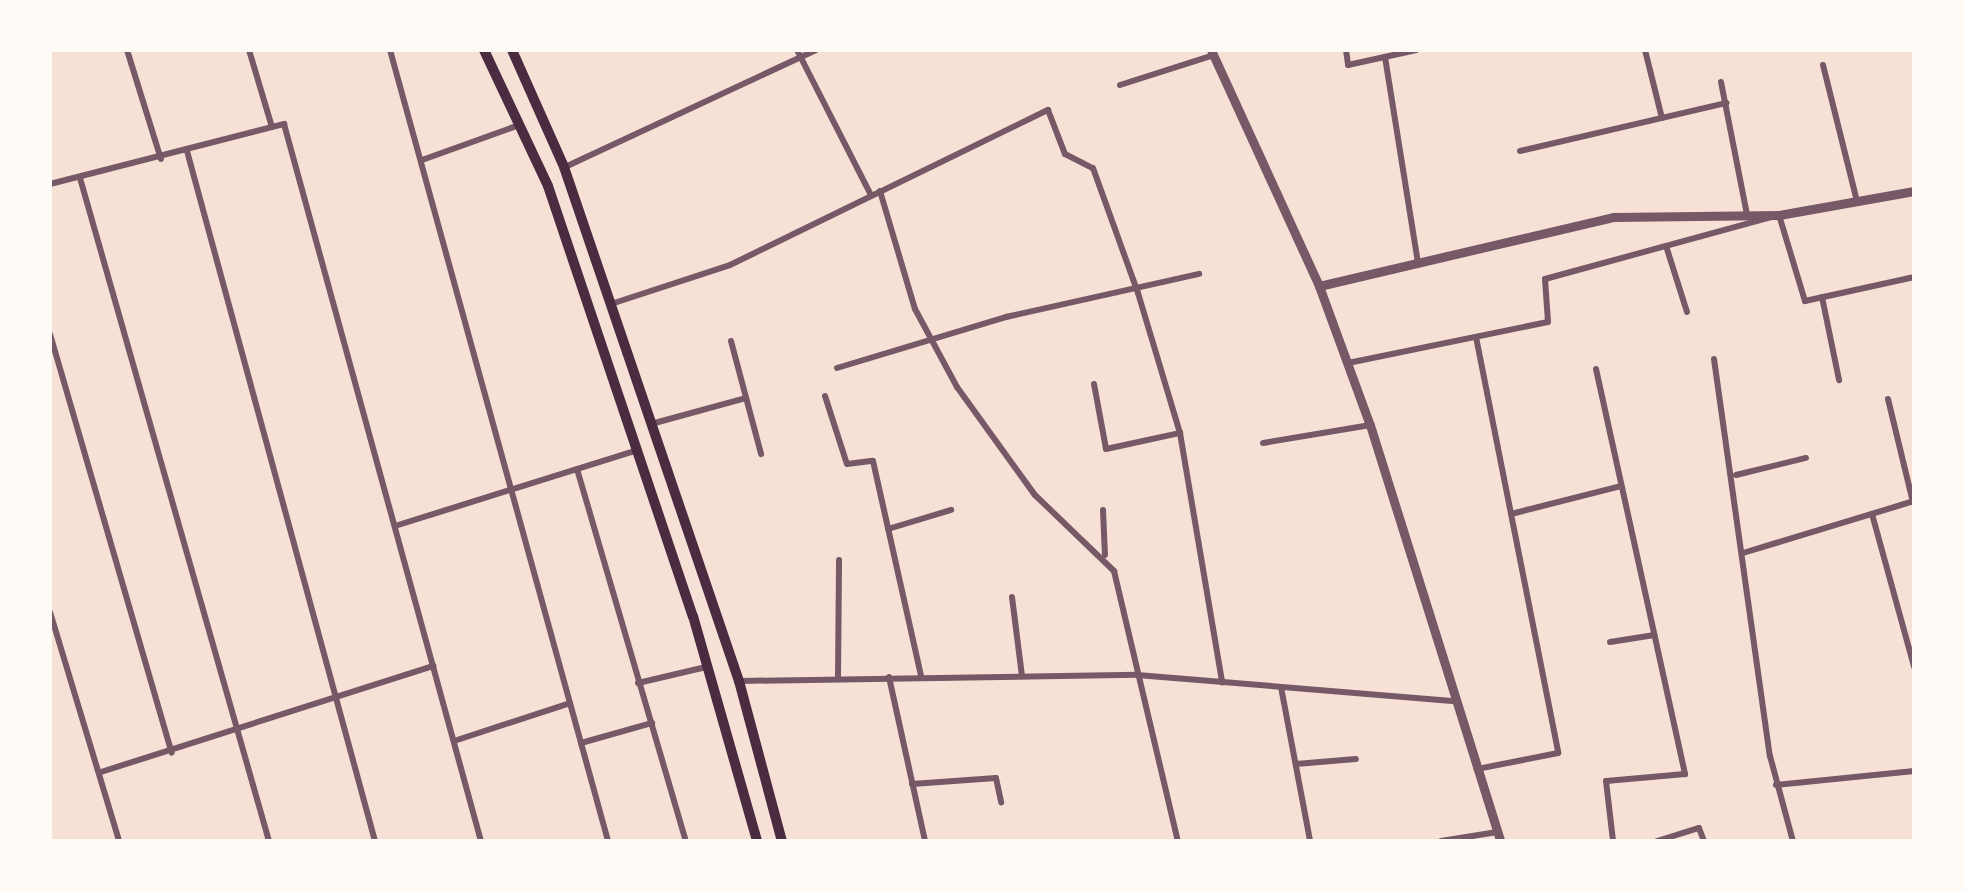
<!DOCTYPE html>
<html>
<head>
<meta charset="utf-8">
<style>
  body { margin:0 }
  #map { position:relative; width:1964px; height:891px; overflow:hidden; background:#f7e1d7; font-family:"Roboto Condensed",sans-serif }
  div>[style] { position:absolute }
  .minor>* { height:6px; margin:-3px; padding:0 3px; transform-origin:3px; border-radius:3px; background:#755966 }
  .tertiary>* { height:9px; margin:-4.5px; padding:0 4.5px; transform-origin:4.5px; border-radius:4.5px; background:#755966 }
  .secondary>* { height:10px; margin:-5px; padding:0 5px; transform-origin:5px; border-radius:5px; background:#4a2c40 }
  span { translate:-50% -50%; white-space:nowrap; text-align:center; line-height:1.15; -webkit-text-stroke:9px #fffaf5; paint-order:stroke }
  .frame { position:absolute; inset:0; border:52px solid #fffaf5; pointer-events:none }
</style>
</head>
<body>
<div id="map">
  <div class="minor">
    <i style="left:127px;top:50px;width:114px;rotate:72.7deg"></i>
    <i style="left:249px;top:50px;width:80px;rotate:73.4deg"></i>
    <i style="left:390px;top:50px;width:820px;rotate:74.59deg"></i>
    <i style="left:797px;top:50px;width:163px;rotate:63deg"></i>
    <i style="left:1346px;top:50px;width:15px;rotate:82deg"></i>
    <i style="left:1348px;top:65px;width:70px;rotate:-12.4deg"></i>
    <i style="left:1645px;top:50px;width:70px;rotate:76deg"></i>
    <i style="left:1385px;top:57px;width:208px;rotate:80.9deg"></i>
    <i style="left:1823px;top:65px;width:140px;rotate:76deg"></i>
    <i style="left:1721px;top:82px;width:136px;rotate:78.9deg"></i>
    <i style="left:1120px;top:85px;width:99px;rotate:-17.7deg"></i>
    <i style="left:187px;top:151px;width:715px;rotate:74.76deg"></i>
    <i style="left:1520px;top:151px;width:212px;rotate:-13.1deg"></i>
    <i style="left:422px;top:160px;width:103px;rotate:-19.8deg"></i>
    <i style="left:565px;top:167px;width:277px;rotate:-25deg"></i>
    <i style="left:80px;top:178px;width:689px;rotate:74.09deg"></i>
    <i style="left:50px;top:184px;width:242px;rotate:-14.4deg"></i>
    <i style="left:284px;top:124px;width:744px;rotate:74.64deg"></i>
    <i style="left:880px;top:191px;width:123px;rotate:73.5deg"></i>
    <i style="left:915px;top:309px;width:89px;rotate:61.7deg"></i>
    <i style="left:957px;top:387px;width:133px;rotate:54.2deg"></i>
    <i style="left:1035px;top:495px;width:110px;rotate:43.9deg"></i>
    <i style="left:1114px;top:571px;width:277px;rotate:76.7deg"></i>
    <i style="left:1667px;top:249px;width:66px;rotate:72.4deg"></i>
    <i style="left:1822px;top:297px;width:85px;rotate:78.4deg"></i>
    <i style="left:611px;top:304px;width:125px;rotate:-18.1deg"></i>
    <i style="left:730px;top:265px;width:354px;rotate:-26deg"></i>
    <i style="left:1048px;top:110px;width:47px;rotate:68.9deg"></i>
    <i style="left:1065px;top:154px;width:31px;rotate:27deg"></i>
    <i style="left:1093px;top:168px;width:133px;rotate:70.2deg"></i>
    <i style="left:1138px;top:293px;width:146px;rotate:73.3deg"></i>
    <i style="left:1180px;top:433px;width:253px;rotate:80.4deg"></i>
    <i style="left:50px;top:334px;width:436px;rotate:73.8deg"></i>
    <i style="left:1476px;top:337px;width:424px;rotate:78.8deg"></i>
    <i style="left:1558px;top:753px;width:83px;rotate:168.8deg"></i>
    <i style="left:731px;top:341px;width:117px;rotate:75.1deg"></i>
    <i style="left:1714px;top:359px;width:401px;rotate:82deg"></i>
    <i style="left:1770px;top:756px;width:88px;rotate:74.9deg"></i>
    <i style="left:1348px;top:363px;width:204px;rotate:-11.6deg"></i>
    <i style="left:1548px;top:322px;width:43px;rotate:-94deg"></i>
    <i style="left:1545px;top:279px;width:243px;rotate:-15.3deg"></i>
    <i style="left:1779px;top:215px;width:90px;rotate:73.2deg"></i>
    <i style="left:1805px;top:301px;width:112px;rotate:-12.4deg"></i>
    <i style="left:837px;top:368px;width:177px;rotate:-16.8deg"></i>
    <i style="left:1006px;top:317px;width:198px;rotate:-12.6deg"></i>
    <i style="left:1596px;top:369px;width:415px;rotate:77.6deg"></i>
    <i style="left:1685px;top:774px;width:79px;rotate:174.9deg"></i>
    <i style="left:1606px;top:781px;width:60px;rotate:83.3deg"></i>
    <i style="left:1094px;top:384px;width:66px;rotate:79.5deg"></i>
    <i style="left:1106px;top:449px;width:76px;rotate:-12.2deg"></i>
    <i style="left:825px;top:396px;width:71px;rotate:72.1deg"></i>
    <i style="left:847px;top:464px;width:26px;rotate:-7deg"></i>
    <i style="left:873px;top:461px;width:220px;rotate:77.4deg"></i>
    <i style="left:1888px;top:399px;width:106px;rotate:76.4deg"></i>
    <i style="left:651px;top:424px;width:98px;rotate:-15.3deg"></i>
    <i style="left:1263px;top:443px;width:109px;rotate:-9.5deg"></i>
    <i style="left:577px;top:469px;width:388px;rotate:73.7deg"></i>
    <i style="left:1736px;top:475px;width:72px;rotate:-13.7deg"></i>
    <i style="left:1103px;top:510px;width:45px;rotate:87.5deg"></i>
    <i style="left:1515px;top:513px;width:109px;rotate:-14.3deg"></i>
    <i style="left:1872px;top:514px;width:159px;rotate:74.6deg"></i>
    <i style="left:395px;top:526px;width:254px;rotate:-17.4deg"></i>
    <i style="left:888px;top:529px;width:66px;rotate:-16.8deg"></i>
    <i style="left:1743px;top:553px;width:179px;rotate:-16.9deg"></i>
    <i style="left:1012px;top:597px;width:80px;rotate:82.8deg"></i>
    <i style="left:50px;top:612px;width:239px;rotate:73.2deg"></i>
    <i style="left:1610px;top:642px;width:45px;rotate:-9deg"></i>
    <i style="left:889px;top:677px;width:168px;rotate:77.6deg"></i>
    <i style="left:838px;top:679px;width:119px;rotate:-89.5deg"></i>
    <i style="left:740px;top:681px;width:397px;rotate:-0.9deg"></i>
    <i style="left:1137px;top:675px;width:319px;rotate:4.7deg"></i>
    <i style="left:638px;top:683px;width:70px;rotate:-13.2deg"></i>
    <i style="left:1281px;top:687px;width:157px;rotate:79.3deg"></i>
    <i style="left:454px;top:741px;width:122px;rotate:-18.1deg"></i>
    <i style="left:581px;top:743px;width:74px;rotate:-15.7deg"></i>
    <i style="left:1296px;top:764px;width:60px;rotate:-4.8deg"></i>
    <i style="left:101px;top:772px;width:349px;rotate:-17.7deg"></i>
    <i style="left:912px;top:784px;width:84px;rotate:-4.1deg"></i>
    <i style="left:996px;top:778px;width:25px;rotate:78deg"></i>
    <i style="left:1776px;top:785px;width:139px;rotate:-5.8deg"></i>
    <i style="left:1441px;top:841px;width:57px;rotate:-9.1deg"></i>
    <i style="left:1657px;top:841px;width:44px;rotate:-17.2deg"></i>
    <i style="left:1699px;top:828px;width:14px;rotate:69deg"></i>
  </div>
  <div class="tertiary">
    <i style="left:1211px;top:50px;width:260px;rotate:65.4deg"></i>
    <i style="left:1319px;top:286px;width:148px;rotate:69.9deg"></i>
    <i style="left:1370px;top:425px;width:436px;rotate:72.6deg"></i>
    <i style="left:1319px;top:286px;width:303px;rotate:-13.2deg"></i>
    <i style="left:1614px;top:217px;width:165px;rotate:-0.7deg"></i>
    <i style="left:1779px;top:215px;width:137px;rotate:-10.1deg"></i>
  </div>
  <div class="secondary">
    <i style="left:484px;top:50px;width:150px;rotate:64.8deg"></i>
    <i style="left:548px;top:186px;width:454px;rotate:71.4deg"></i>
    <i style="left:693px;top:616px;width:234px;rotate:74.1deg"></i>
    <i style="left:512px;top:50px;width:128px;rotate:66deg"></i>
    <i style="left:564px;top:167px;width:543px;rotate:71.2deg"></i>
    <i style="left:739px;top:681px;width:166px;rotate:75deg"></i>
  </div>
  <div class="frame"></div>
</div>
</body>
</html>
